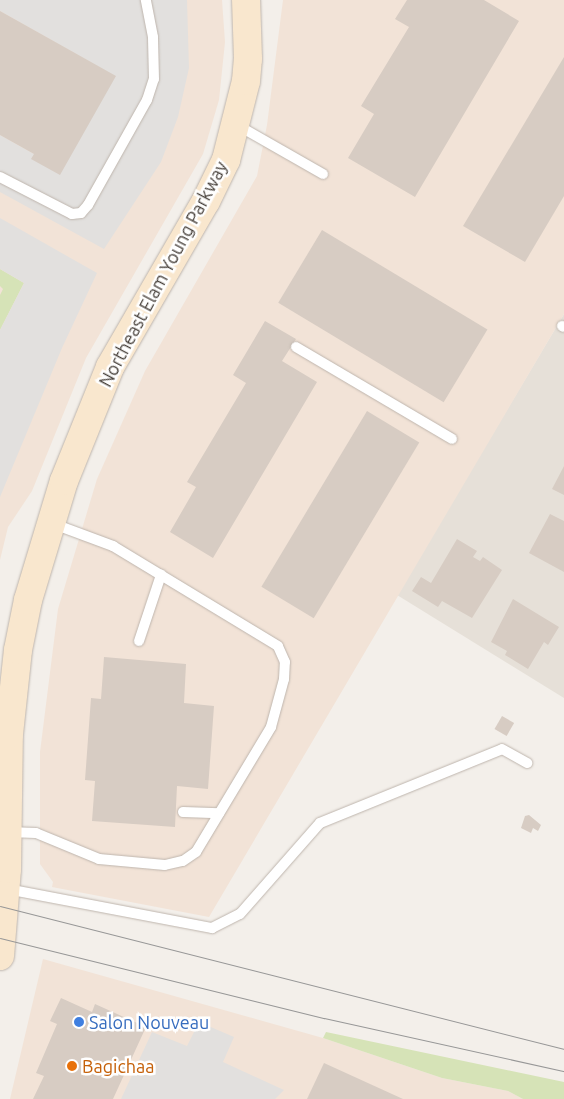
<!DOCTYPE html>
<html>
<head>
<meta charset="utf-8">
<style>
  body { margin:0 }
  #map { position:relative; width:564px; height:1099px; overflow:hidden; background:#f3efea; font-family:Ubuntu,sans-serif }
  div>[style] { position:absolute }
  .residential>* { inset:0; background:#e6e0d8 }
  .commercial>* { inset:0; background:#f2e3d7 }
  .green>* { inset:0; background:#d6e3b7 }
  .parking>* { inset:0; background:#e2e0de }
  .building>* { inset:0; background:#d7ccc3; transform-origin:0 0 }
  .roads { filter:drop-shadow(0 0 1px #beb5ad) drop-shadow(0 0 1px #beb5ad) }
  .lane>* { height:10px; margin:-5px; padding:0 5px; transform-origin:5px; border-radius:5px; background:#fff }
  .secondary>* { height:28px; margin:-14px; padding:0 14px; transform-origin:14px; border-radius:14px; background:#f9e7ce }
  .tram>* { height:1px; margin:-0.5px; padding:0 0.5px; transform-origin:0.5px; border-radius:0.5px; background:#979797 }
  .dots>* { width:14px; height:14px; translate:-50% -50%; box-sizing:border-box; border:2px solid #fff; border-radius:50% }
  span { translate:-50% -50%; white-space:nowrap; text-align:center; line-height:1.15; -webkit-text-stroke:5px #fff; paint-order:stroke }
  .street-label { font-size:18px; color:#463f39 }
  .shop-label { font-size:18px; color:#366cbe }
  .left { translate:0 -50%; text-align:left }
  .food-label { font-size:18px; color:#c56008 }
</style>
</head>
<body>
<div id="map">
  <div class="residential">
    <i style="clip-path:polygon(564px 314px,564px 698px,397px 595px)"></i>
  </div>
  <div class="commercial">
    <i style="clip-path:polygon(0 0,222px 0,225px 42px,219px 100px,203px 154px,86px 358px,32px 491px,8px 527px,0 560px)"></i>
    <i style="clip-path:polygon(283px 0,564px 0,564px 314px,209px 917px,52px 887px,53px 882px,40px 864px,40px 752px,58px 609px,97px 479px,145px 371px,257px 176px,267px 125px)"></i>
    <i style="clip-path:polygon(43px 959px,323px 1038px,442px 1078px,508px 1091px,523px 1099px,10px 1099px)"></i>
  </div>
  <div class="green">
    <i style="clip-path:polygon(0 269px,24px 283px,0 330px,0 295px,3px 289px,0 286px)"></i>
    <i style="clip-path:polygon(326px 1032px,564px 1082px,564px 1099px,523px 1099px,508px 1091px,442px 1078px,323px 1038px)"></i>
  </div>
  <div class="parking">
    <i style="clip-path:polygon(0 0,187px 0,189px 68px,178px 117px,161px 162px,104px 249px,0 192px,0 135px,34px 154px,115px 76px,0 11px)"></i>
    <i style="clip-path:polygon(0 218px,97px 273px,62px 348px,0 497px,0 330px,24px 283px,0 269px)"></i>
    <i style="clip-path:polygon(199px 1022px,234px 1037px,223px 1062px,284px 1090px,275px 1099px,121px 1099px,152px 1032px,187px 1046px)"></i>
  </div>
  <div class="building">
    <i style="clip-path:polygon(407px 0,484px 0,519px 21px,415px 197px,348px 158px,374px 114px,361px 106px,409px 27px,395px 19px)"></i>
    <i style="clip-path:polygon(0 11px,116px 76px,60px 175px,31px 159px,34px 154px,0 135px)"></i>
    <i style="clip-path:polygon(564px 57px,564px 196px,525px 262px,463px 226px)"></i>
    <i style="left:322px;top:230px;width:193px;height:85px;rotate:31deg"></i>
    <i style="clip-path:polygon(265px 321px,296px 339px,282px 361px,317px 382px,213px 558px,170px 532px,196px 487px,187px 482px,246px 383px,233px 375px)"></i>
    <i style="left:367px;top:411px;width:61px;height:205px;rotate:31deg"></i>
    <i style="clip-path:polygon(564px 466px,564px 495px,552px 489px)"></i>
    <i style="clip-path:polygon(550px 514px,564px 521px,564px 572px,529px 553px)"></i>
    <i style="clip-path:polygon(457px 539px,477px 551px,473px 557px,480px 561px,483px 557px,502px 570px,472px 618px,442px 601px,438px 607px,412px 591px,421px 577px,431px 583px)"></i>
    <i style="clip-path:polygon(513px 599px,559px 627px,548px 645px,544px 642px,528px 669px,505px 655px,507px 651px,491px 642px)"></i>
    <i style="clip-path:polygon(104px 657px,186px 664px,184px 703px,214px 706px,208px 789px,177px 786px,175px 827px,92px 821px,95px 781px,85px 780px,91px 698px,101px 699px)"></i>
    <i style="left:502px;top:716px;width:14px;height:15px;rotate:30deg"></i>
    <i style="clip-path:polygon(529px 815px,541px 825px,538px 831px,533px 828px,531px 833px,521px 828px,525px 816px)"></i>
    <i style="clip-path:polygon(61px 998px,92px 1012px,95px 1004px,146px 1027px,113px 1099px,33px 1099px,44px 1076px,36px 1073px,57px 1024px,50px 1021px)"></i>
    <i style="clip-path:polygon(324px 1063px,403px 1099px,307px 1099px)"></i>
  </div>
  <div class="roads">
    <div class="lane">
      <i style="left:237px;top:125px;width:99px;rotate:29.7deg"></i>
      <i style="left:0;top:177px;width:81px;rotate:27.2deg"></i>
      <i style="left:72px;top:214px;width:9px;rotate:-6deg"></i>
      <i style="left:81px;top:213px;width:11px;rotate:-49deg"></i>
      <i style="left:88px;top:205px;width:120px;rotate:-60.7deg"></i>
      <i style="left:147px;top:100px;width:22px;rotate:-72deg"></i>
      <i style="left:154px;top:79px;width:42px;rotate:-91.4deg"></i>
      <i style="left:153px;top:37px;width:38px;rotate:-101deg"></i>
      <i style="left:562px;top:326px;width:2px;rotate:27deg"></i>
      <i style="left:296px;top:347px;width:181px;rotate:30.5deg"></i>
      <i style="left:139px;top:641px;width:70px;rotate:-71.6deg"></i>
      <i style="left:183px;top:812px;width:36px;rotate:2deg"></i>
      <i style="left:8px;top:832px;width:28px;rotate:2deg"></i>
      <i style="left:36px;top:833px;width:68px;rotate:22.4deg"></i>
      <i style="left:99px;top:859px;width:66px;rotate:5.2deg"></i>
      <i style="left:165px;top:865px;width:18px;rotate:-13deg"></i>
      <i style="left:183px;top:861px;width:16px;rotate:-35deg"></i>
      <i style="left:196px;top:852px;width:146px;rotate:-59deg"></i>
      <i style="left:271px;top:727px;width:50px;rotate:-74.8deg"></i>
      <i style="left:284px;top:679px;width:17px;rotate:-87deg"></i>
      <i style="left:285px;top:662px;width:17px;rotate:-114deg"></i>
      <i style="left:278px;top:646px;width:193px;rotate:-148.8deg"></i>
      <i style="left:113px;top:546px;width:66px;rotate:-159.6deg"></i>
      <i style="left:7px;top:889px;width:209px;rotate:10.8deg"></i>
      <i style="left:212px;top:928px;width:31px;rotate:-27deg"></i>
      <i style="left:240px;top:914px;width:121px;rotate:-48.7deg"></i>
      <i style="left:320px;top:823px;width:196px;rotate:-22.1deg"></i>
      <i style="left:502px;top:749px;width:29px;rotate:29deg"></i>
    </div>
    <div class="secondary">
      <i style="left:0;top:956px;width:87px;rotate:-85.4deg"></i>
      <i style="left:7px;top:869px;width:135px;rotate:-89.2deg"></i>
      <i style="left:9px;top:734px;width:84px;rotate:-83.9deg"></i>
      <i style="left:18px;top:650px;width:51px;rotate:-78.7deg"></i>
      <i style="left:28px;top:600px;width:124px;rotate:-73.2deg"></i>
      <i style="left:64px;top:481px;width:123px;rotate:-68deg"></i>
      <i style="left:110px;top:367px;width:192px;rotate:-60deg"></i>
      <i style="left:206px;top:201px;width:46px;rotate:-64deg"></i>
      <i style="left:226px;top:160px;width:81px;rotate:-75.8deg"></i>
      <i style="left:246px;top:81px;width:22px;rotate:-85deg"></i>
      <i style="left:248px;top:59px;width:59px;rotate:-91.9deg"></i>
    </div>
  </div>
  <div class="tram">
    <i style="left:0;top:906px;width:582px;rotate:14.23deg"></i>
    <i style="left:0;top:938px;width:334px;rotate:13.9deg"></i>
    <i style="left:324px;top:1018px;width:246px;rotate:12.5deg"></i>
  </div>
  <div class="dots">
    <i style="left:79px;top:1022px;background:#3f7fe0"></i>
    <i style="left:72px;top:1066px;background:#e8710a"></i>
  </div>
  <div class="street-label">
    <span style="left:163px;top:274px;rotate:-62deg">Northeast Elam Young Parkway</span>
  </div>
  <div class="shop-label">
    <span class="left" style="left:89px;top:1022px">Salon Nouveau</span>
  </div>
  <div class="food-label">
    <span class="left" style="left:82px;top:1066px">Bagichaa</span>
  </div>
</div>
</body>
</html>
